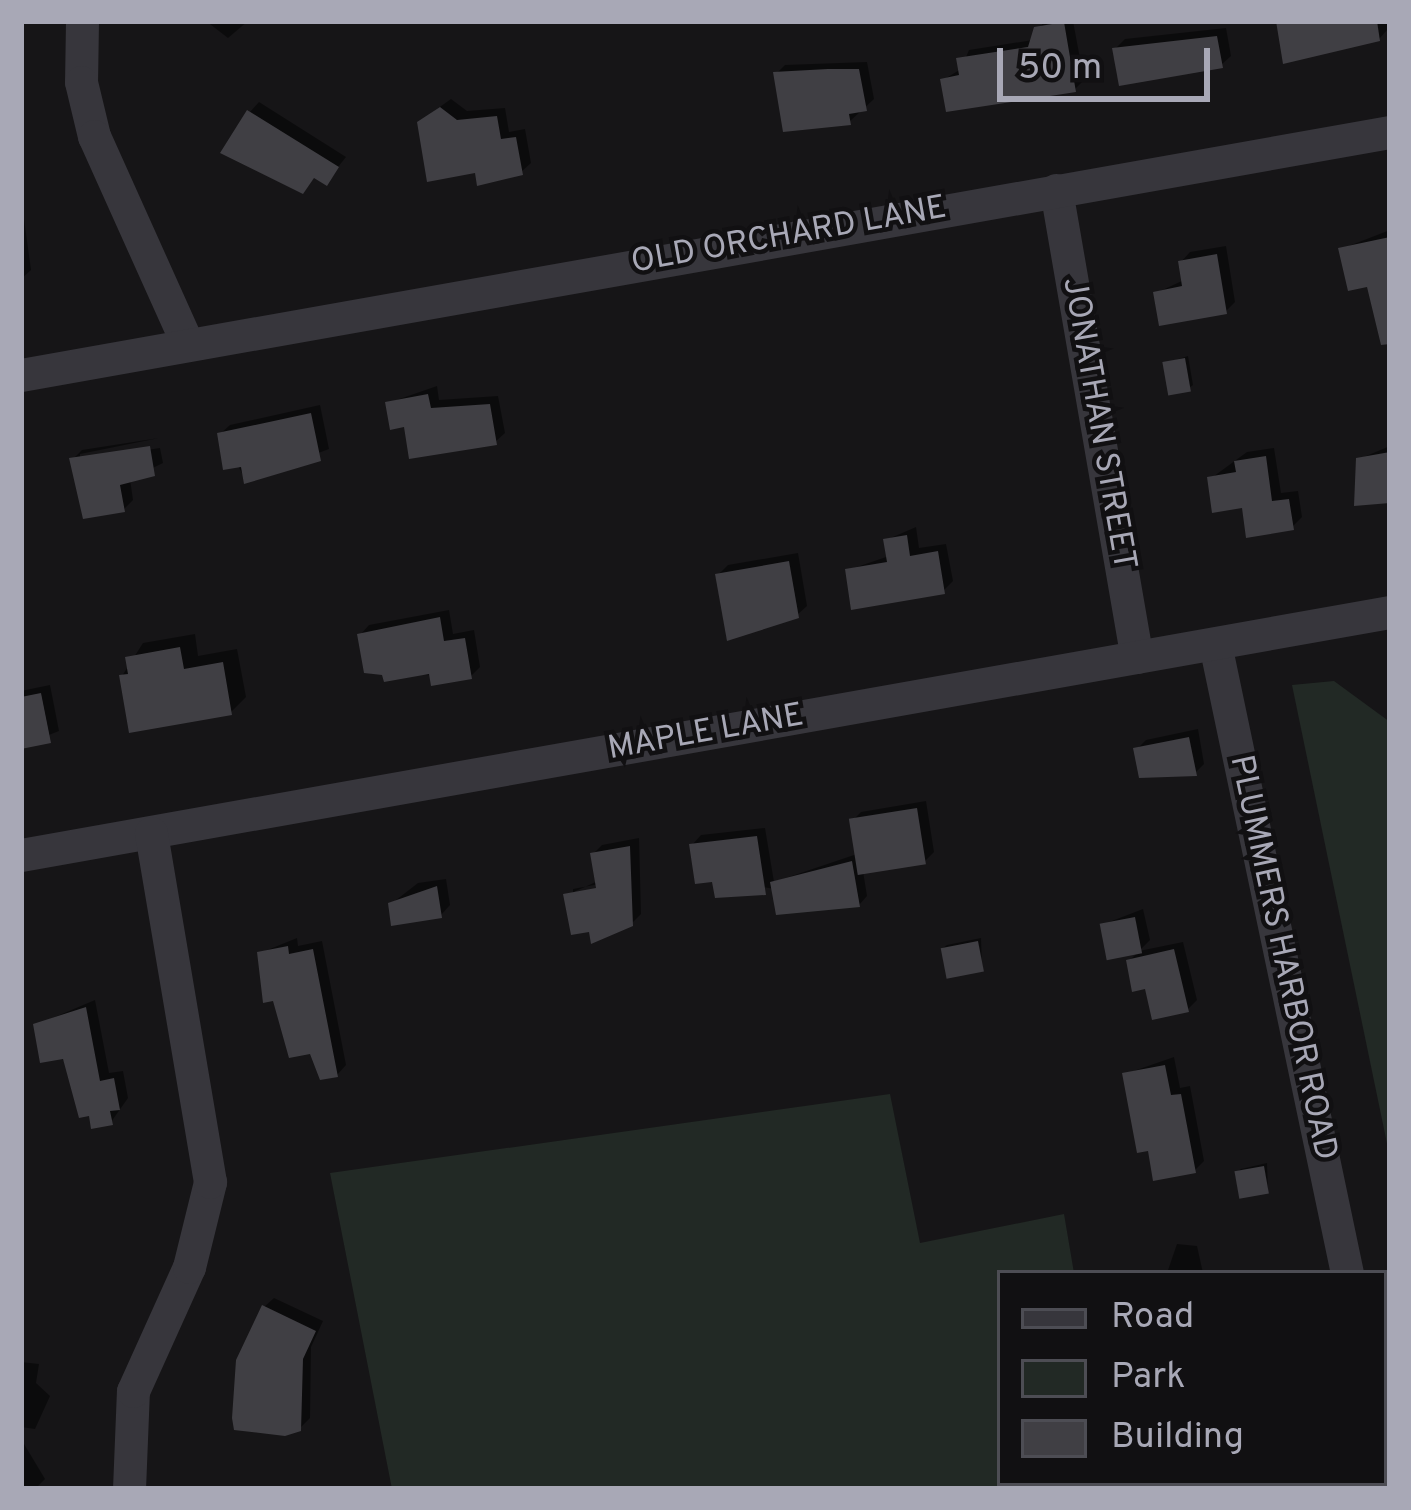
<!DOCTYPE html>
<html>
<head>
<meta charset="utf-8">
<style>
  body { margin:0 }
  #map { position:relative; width:1411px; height:1510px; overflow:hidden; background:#161517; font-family:Overpass,sans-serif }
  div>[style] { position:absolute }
  .green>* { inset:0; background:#222925 }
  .shadow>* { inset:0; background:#0007 }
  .building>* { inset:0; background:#403f44; transform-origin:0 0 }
  .minor>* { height:33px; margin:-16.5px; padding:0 16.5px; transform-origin:16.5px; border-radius:16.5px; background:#37363c }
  span { translate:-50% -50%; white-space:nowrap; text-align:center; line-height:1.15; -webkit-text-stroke:9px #111012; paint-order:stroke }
  .street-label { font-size:33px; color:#a8a8b6 }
  .frame { position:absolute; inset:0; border:24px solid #a8a8b6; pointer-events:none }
  .legend { position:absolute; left:997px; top:1270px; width:390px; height:216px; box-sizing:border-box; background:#111012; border:3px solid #4d4d54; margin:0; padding:15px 21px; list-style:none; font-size:36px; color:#a8a8b6 }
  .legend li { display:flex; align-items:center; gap:24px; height:60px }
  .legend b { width:60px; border:3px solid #4d4d54 }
  .scale { position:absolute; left:997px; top:48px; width:213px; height:54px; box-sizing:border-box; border:6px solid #a8a8b6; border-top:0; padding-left:15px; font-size:36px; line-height:42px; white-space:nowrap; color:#a8a8b6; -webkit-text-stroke:9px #111012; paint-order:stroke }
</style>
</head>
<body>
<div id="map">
  <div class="green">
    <i style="clip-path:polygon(1334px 681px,1390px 722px,1390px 1158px,1292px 685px)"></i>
    <i style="clip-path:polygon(890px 1094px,920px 1243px,1064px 1214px,1074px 1273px,1000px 1273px,1000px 1483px,1375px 1489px,392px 1489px,330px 1173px)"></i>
  </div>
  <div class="shadow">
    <i style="clip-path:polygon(206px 21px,248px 21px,228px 38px)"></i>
    <i style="clip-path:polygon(1044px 21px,1073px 21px,1084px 80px,1075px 89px,943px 80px,961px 69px,969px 50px,1033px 40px)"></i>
    <i style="clip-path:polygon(1282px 21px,1387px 21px,1388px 29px,1379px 39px)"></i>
    <i style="clip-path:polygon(1226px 28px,1231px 56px,1221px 65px,1115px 49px,1125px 39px)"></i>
    <i style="clip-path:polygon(867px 62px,874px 99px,849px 122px,776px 74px,785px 65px)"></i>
    <i style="clip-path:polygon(451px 99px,467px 111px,505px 108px,509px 132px,525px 129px,531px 163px,521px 172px,477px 169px,430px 114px)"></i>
    <i style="clip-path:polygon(259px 102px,346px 157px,326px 182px,316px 175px,303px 191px,250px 112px)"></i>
    <i style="clip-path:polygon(21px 197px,31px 270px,21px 279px)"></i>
    <i style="clip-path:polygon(1390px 230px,1390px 301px,1341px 249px)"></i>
    <i style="clip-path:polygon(1226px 246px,1235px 302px,1226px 311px,1156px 293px,1184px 280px,1181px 262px,1190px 252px)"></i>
    <i style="clip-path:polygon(1188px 356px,1193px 385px,1189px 388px,1166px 363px)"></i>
    <i style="clip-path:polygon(437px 386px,439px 400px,498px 396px,505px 433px,495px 442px,406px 424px,388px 403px)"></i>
    <i style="clip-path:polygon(320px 405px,329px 449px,246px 480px,220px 434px,230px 425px)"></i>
    <i style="clip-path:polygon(159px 438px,80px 454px,80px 460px,160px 448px,163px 463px,130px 479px,133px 500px,124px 509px,73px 459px,82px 450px)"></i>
    <i style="clip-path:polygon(1390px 446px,1390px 499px,1359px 459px)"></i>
    <i style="clip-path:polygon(1274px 448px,1281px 493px,1298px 491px,1302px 517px,1292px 527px,1210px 479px,1247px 452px)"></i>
    <i style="clip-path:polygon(916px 527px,919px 548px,946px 544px,953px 581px,943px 591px,848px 570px,889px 556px,886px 540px)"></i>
    <i style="clip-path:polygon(798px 553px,807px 606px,797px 615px,718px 575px,728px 565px)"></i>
    <i style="clip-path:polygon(449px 610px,453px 634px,474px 630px,480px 667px,471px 676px,371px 674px,360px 635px,369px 625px)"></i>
    <i style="clip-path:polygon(195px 634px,198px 656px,237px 649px,246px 697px,231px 712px,122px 676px,143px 643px)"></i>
    <i style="clip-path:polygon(50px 685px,59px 731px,21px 746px,21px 691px)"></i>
    <i style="clip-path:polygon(1198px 729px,1204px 764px,1195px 773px,1137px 749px,1146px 740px)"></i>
    <i style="clip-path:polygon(926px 801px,934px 852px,925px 861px,863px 871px,867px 896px,859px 905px,715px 878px,692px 845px,701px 835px,765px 828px,774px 882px,857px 854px,852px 821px,861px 812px)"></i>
    <i style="clip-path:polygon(evenodd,639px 838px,641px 914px,631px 924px,591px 929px,567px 895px,598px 881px,593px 854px,602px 845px,639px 838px,610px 882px,611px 888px,573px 895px,573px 889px,610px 882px)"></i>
    <i style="clip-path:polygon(446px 879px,450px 905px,441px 915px,391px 904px,418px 883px)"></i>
    <i style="clip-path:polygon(1143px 909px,1150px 940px,1139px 951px,1183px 942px,1197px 1000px,1188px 1009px,1148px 986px,1129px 961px,1140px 950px,1104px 924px)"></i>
    <i style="clip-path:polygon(297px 938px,298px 946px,322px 941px,346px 1065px,337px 1075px,260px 953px)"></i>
    <i style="clip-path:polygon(981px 938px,982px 969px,943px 948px,947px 945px)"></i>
    <i style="clip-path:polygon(95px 1000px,109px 1073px,123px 1071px,128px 1098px,111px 1122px,36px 1025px)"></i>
    <i style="clip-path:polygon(1174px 1057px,1180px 1088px,1190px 1086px,1204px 1161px,1195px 1170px,1150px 1148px,1125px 1074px)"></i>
    <i style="clip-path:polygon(1267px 1163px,1268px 1191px,1237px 1172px,1241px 1169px)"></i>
    <i style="clip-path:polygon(1177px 1244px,1197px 1246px,1203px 1273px,1167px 1273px)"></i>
    <i style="clip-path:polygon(274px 1298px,323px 1321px,311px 1347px,310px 1418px,300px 1428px,264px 1307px)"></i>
    <i style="clip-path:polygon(21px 1362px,39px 1364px,36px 1383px,50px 1396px,35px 1429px,21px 1427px)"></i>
    <i style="clip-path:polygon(21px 1439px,45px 1479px,35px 1489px,21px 1489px)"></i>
  </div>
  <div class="building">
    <i style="clip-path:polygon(1276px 21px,1377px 21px,1380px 41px,1283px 64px)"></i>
    <i style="clip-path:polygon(1064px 22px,1076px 92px,946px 112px,940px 79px,959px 75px,956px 58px,1028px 47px,1034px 27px)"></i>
    <i style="clip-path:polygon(1217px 36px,1223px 68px,1119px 86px,1112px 48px)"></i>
    <i style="clip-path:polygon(828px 69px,859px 69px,867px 111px,849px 114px,851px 125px,783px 132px,773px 72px)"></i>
    <i style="clip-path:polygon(440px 107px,457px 120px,497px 116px,501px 139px,516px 137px,523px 175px,477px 186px,475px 173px,427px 182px,417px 122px)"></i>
    <i style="clip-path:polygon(247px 110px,339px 167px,327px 186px,314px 178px,303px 194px,220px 153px)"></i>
    <i style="clip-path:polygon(1390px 237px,1390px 344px,1381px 345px,1367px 287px,1348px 291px,1338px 248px)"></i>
    <i style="clip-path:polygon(1217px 254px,1227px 314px,1159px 326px,1153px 292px,1182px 286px,1178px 261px)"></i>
    <i style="left:1185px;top:358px;width:34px;height:23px;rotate:80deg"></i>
    <i style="clip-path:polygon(428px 394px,431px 408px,490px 404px,497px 445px,409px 459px,404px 427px,390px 430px,385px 402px)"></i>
    <i style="clip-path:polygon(311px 413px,321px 461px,244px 484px,241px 467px,223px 470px,217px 433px)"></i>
    <i style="clip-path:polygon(150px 446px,155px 476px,120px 485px,125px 512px,83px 519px,69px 458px)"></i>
    <i style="clip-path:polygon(1390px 452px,1390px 503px,1354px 506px,1356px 458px)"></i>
    <i style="clip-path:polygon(1266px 456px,1272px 501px,1289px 499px,1294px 530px,1246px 538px,1242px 508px,1212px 513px,1207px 477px,1236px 472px,1234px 461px)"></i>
    <i style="clip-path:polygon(907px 535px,910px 556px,938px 551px,945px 594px,851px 610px,845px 569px,887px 562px,883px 539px)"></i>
    <i style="clip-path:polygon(789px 561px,799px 618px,727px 641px,715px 574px)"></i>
    <i style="clip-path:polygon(440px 617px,444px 641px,465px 638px,472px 679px,431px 686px,429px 674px,384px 682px,382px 675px,364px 673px,357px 634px)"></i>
    <i style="clip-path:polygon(180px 647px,184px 669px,223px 662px,232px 715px,129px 733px,119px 675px,128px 674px,125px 657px)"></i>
    <i style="clip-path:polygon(41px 693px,51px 743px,21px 749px,21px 697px)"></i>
    <i style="clip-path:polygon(1189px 737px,1197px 776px,1139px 778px,1133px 748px)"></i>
    <i style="left:917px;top:808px;width:57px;height:69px;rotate:81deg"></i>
    <i style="clip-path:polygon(757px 836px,766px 895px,715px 898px,712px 882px,695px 884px,689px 844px)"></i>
    <i style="clip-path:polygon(630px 846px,633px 926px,591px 944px,589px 932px,571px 935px,563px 894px,596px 888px,590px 853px)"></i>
    <i style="clip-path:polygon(852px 861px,860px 907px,776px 915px,770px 882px)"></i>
    <i style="clip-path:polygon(437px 886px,442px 918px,391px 926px,388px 903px)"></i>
    <i style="left:1135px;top:917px;width:37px;height:36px;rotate:79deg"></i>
    <i style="left:978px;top:941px;width:31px;height:38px;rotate:79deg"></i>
    <i style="clip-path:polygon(288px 946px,289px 954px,313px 949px,338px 1077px,320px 1080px,310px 1054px,289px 1058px,273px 1001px,263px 1003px,257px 952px)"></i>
    <i style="clip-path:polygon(1174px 949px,1189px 1012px,1152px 1020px,1145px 989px,1132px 992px,1126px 960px)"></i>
    <i style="clip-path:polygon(86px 1007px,100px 1081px,114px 1078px,120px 1110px,110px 1111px,113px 1125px,91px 1129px,89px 1116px,79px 1118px,63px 1059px,40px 1063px,33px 1024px)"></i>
    <i style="clip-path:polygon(1165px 1065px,1171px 1095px,1181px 1094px,1196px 1173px,1153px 1181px,1148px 1151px,1137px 1153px,1122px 1073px)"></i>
    <i style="left:1264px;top:1166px;width:28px;height:30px;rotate:80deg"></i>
    <i style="clip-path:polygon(262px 1305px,316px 1331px,303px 1359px,301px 1431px,285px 1436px,234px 1430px,232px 1418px,236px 1360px)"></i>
  </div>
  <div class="minor">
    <i style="left:82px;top:21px;width:61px;rotate:90.9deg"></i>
    <i style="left:81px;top:82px;width:56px;rotate:76.5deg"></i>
    <i style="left:94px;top:136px;width:227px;rotate:65.8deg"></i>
    <i style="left:1056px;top:190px;width:474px;rotate:80.2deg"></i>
    <i style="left:21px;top:375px;width:1390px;rotate:-10.07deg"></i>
    <i style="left:1215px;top:644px;width:643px;rotate:78.15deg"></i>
    <i style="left:21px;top:855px;width:1390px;rotate:-10.07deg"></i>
    <i style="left:1384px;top:1451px;width:30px;rotate:78deg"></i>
    <i style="left:129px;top:1489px;width:98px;rotate:-87.7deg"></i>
    <i style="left:133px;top:1391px;width:136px;rotate:-65.7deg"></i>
    <i style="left:189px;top:1267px;width:88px;rotate:-76.1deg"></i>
    <i style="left:210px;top:1182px;width:354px;rotate:-99.6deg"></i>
  </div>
  <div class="street-label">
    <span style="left:789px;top:237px;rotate:-10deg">OLD ORCHARD LANE</span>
    <span style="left:1097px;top:424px;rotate:80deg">JONATHAN STREET</span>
    <span style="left:706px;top:734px;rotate:-10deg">MAPLE LANE</span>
    <span style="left:1281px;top:958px;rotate:78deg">PLUMMERS HARBOR ROAD</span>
  </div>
  <div class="frame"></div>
  <ul class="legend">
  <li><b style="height:15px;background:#37363c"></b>Road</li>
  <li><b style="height:33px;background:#222925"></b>Park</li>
  <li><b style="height:33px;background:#403f44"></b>Building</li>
  </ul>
  <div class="scale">50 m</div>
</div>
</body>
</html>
